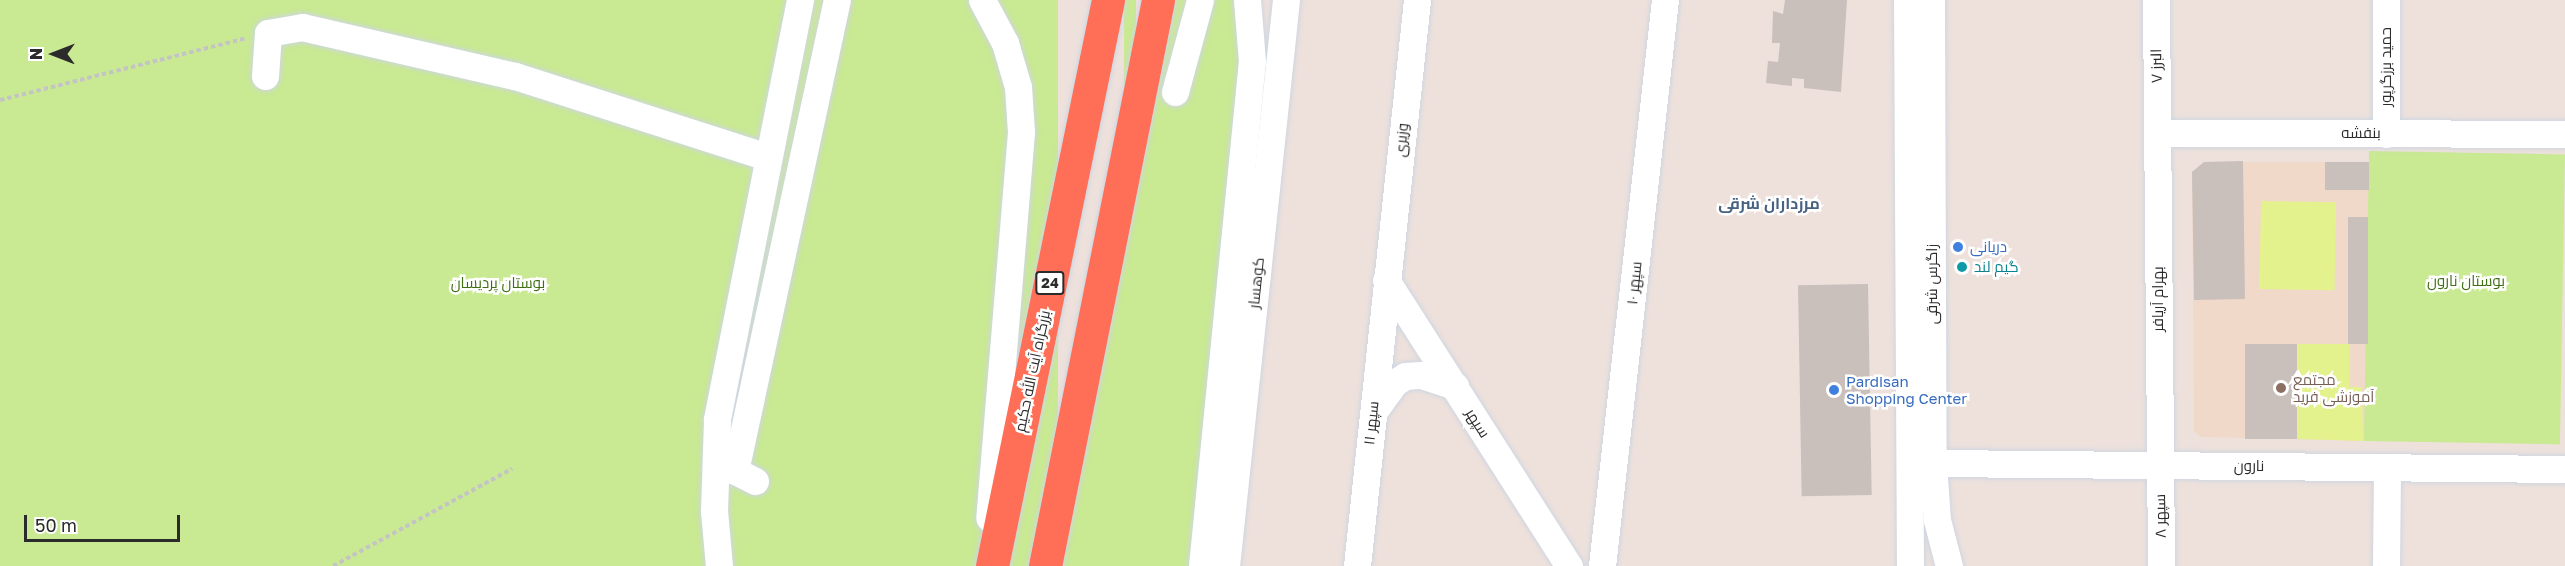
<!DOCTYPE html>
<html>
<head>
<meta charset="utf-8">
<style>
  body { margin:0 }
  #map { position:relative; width:2565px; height:566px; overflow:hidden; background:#eee1dc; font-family:"Golos Text",Cairo,sans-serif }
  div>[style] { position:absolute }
  .education>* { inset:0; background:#f1d9c9 }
  .green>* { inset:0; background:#c9e993; transform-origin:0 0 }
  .pitch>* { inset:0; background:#e4f28e; transform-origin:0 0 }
  .building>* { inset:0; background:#c9bfbb; transform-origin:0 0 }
  .path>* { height:4px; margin-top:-2px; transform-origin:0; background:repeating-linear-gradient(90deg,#c4c4c4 0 4.5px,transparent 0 7.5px) }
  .roads { filter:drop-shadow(0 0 2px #ced6e1) drop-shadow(0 0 2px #ced6e1) }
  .minor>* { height:27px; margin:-13.5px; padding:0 13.5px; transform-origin:13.5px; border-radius:13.5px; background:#fff }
  .highway>* { height:33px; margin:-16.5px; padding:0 16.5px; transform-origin:16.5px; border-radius:16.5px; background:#ff6e56 }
  .dots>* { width:16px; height:16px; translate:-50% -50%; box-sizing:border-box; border:3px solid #fff; border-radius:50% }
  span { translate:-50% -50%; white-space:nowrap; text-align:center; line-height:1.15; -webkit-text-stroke:5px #fff; paint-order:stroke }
  .shield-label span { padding:2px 4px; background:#fff; border:2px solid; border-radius:4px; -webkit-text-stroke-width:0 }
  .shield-label { font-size:14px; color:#2b2b2b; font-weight:700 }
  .street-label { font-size:15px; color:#2b2b2b }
  .shop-label { font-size:15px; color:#366cbe }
  .left { translate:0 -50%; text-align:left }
  .culture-label { font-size:15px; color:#0d838f }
  .park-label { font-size:15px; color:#416f14 }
  .education-label { font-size:15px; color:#785e54 }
  .neighbourhood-label { font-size:16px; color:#476180; font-weight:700 }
  .north { position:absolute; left:24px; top:24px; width:60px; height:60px; -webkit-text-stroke:4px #fff; paint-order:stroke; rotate:270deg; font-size:16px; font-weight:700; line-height:24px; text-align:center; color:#2b2b2b }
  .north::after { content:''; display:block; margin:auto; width:21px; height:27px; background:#2b2b2b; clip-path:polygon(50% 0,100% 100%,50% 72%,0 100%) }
  .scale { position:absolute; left:24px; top:515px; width:156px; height:27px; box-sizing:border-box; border:3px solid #2b2b2b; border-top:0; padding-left:8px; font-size:18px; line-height:21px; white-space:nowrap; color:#2b2b2b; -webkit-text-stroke:4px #fff; paint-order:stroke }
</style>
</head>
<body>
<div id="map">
  <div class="education">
    <i style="clip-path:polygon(2204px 162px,2369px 162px,2367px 441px,2200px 437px,2194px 431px,2192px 172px)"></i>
  </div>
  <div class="green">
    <i style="left:0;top:0;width:1058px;height:566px"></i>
    <i style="left:1124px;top:0;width:12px;height:578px"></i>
    <i style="clip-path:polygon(1176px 0,1259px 0,1202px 566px,1059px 566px)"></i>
    <i style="left:2369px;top:151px;width:196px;height:290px;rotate:1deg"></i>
  </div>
  <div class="pitch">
    <i style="left:2261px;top:201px;width:75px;height:88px;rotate:1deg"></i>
    <i style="clip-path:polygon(2297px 344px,2349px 344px,2349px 387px,2362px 387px,2363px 441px,2297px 439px)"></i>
  </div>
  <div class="building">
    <i style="clip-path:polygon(1785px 0,1847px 0,1841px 92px,1804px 88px,1804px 79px,1792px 78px,1792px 86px,1766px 83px,1768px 61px,1778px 62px,1780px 43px,1772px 43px,1773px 11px,1783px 14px)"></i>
    <i style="clip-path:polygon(2243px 161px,2245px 299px,2194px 300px,2192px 172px,2204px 162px)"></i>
    <i style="left:2325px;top:162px;width:44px;height:28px"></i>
    <i style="left:2348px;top:217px;width:20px;height:127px"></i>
    <i style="left:1868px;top:284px;width:211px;height:70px;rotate:89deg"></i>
    <i style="left:2245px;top:344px;width:52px;height:95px"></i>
  </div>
  <div class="path">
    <i style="left:0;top:100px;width:254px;rotate:-14.1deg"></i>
    <i style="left:333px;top:566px;width:204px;rotate:-28.5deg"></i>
  </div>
  <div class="roads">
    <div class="minor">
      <i style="left:982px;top:0;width:49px;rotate:61.9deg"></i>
      <i style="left:1005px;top:43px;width:46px;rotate:73.5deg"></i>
      <i style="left:1018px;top:87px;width:45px;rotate:86.2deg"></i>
      <i style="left:1021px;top:132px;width:387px;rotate:94.7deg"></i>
      <i style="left:1907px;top:0;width:566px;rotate:89.7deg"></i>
      <i style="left:1931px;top:0;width:463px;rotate:89.8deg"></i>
      <i style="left:1933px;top:463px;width:57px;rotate:86deg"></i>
      <i style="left:1937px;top:520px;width:48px;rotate:75.4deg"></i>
      <i style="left:2156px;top:0;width:566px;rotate:89.49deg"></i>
      <i style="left:265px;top:76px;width:43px;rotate:-86deg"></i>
      <i style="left:268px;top:33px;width:35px;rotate:-10deg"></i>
      <i style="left:302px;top:27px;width:219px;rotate:13deg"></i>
      <i style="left:515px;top:76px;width:265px;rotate:17.8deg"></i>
      <i style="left:1175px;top:92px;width:95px;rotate:-74.8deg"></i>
      <i style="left:2157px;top:133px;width:408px;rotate:0.1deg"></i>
      <i style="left:2386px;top:134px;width:134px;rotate:-90deg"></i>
      <i style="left:1386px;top:280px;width:340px;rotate:57.4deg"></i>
      <i style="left:1374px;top:411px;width:34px;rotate:-54deg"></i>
      <i style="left:1394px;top:383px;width:13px;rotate:-32deg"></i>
      <i style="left:1405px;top:376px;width:16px;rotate:-4deg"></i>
      <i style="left:1421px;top:375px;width:36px;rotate:18deg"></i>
      <i style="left:1933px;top:463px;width:632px;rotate:0.54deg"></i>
      <i style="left:755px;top:481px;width:22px;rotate:-153deg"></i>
      <i style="left:735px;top:471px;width:482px;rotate:-77.8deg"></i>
      <i style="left:719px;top:566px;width:55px;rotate:-95.2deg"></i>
      <i style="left:714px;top:511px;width:92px;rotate:-88.1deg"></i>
      <i style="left:717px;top:419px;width:427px;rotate:-78.8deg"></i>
      <i style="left:1202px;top:566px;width:507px;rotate:-84.35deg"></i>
      <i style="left:1252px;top:61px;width:61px;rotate:-94.7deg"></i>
      <i style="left:1226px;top:566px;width:569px;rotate:-83.95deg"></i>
      <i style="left:1357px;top:566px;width:569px;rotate:-83.95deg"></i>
      <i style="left:1602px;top:566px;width:569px;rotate:-83.65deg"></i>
      <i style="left:2386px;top:566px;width:99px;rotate:-89.4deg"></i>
    </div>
    <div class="highway">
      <i style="left:992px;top:566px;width:578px;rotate:-78.42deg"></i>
      <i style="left:1045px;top:566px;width:577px;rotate:-78.71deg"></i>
    </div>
  </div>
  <div class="dots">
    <i style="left:1958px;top:247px;background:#3f7fe0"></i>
    <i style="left:1962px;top:267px;background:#0f9aa8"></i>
    <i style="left:2281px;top:388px;background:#8d6e63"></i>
    <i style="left:1834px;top:390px;background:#3f7fe0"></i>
  </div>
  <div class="shield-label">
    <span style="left:1050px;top:283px">24</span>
  </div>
  <div class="street-label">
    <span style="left:2156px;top:66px;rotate:-91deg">البرز ۷</span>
    <span style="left:2386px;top:67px;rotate:-90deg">حمید برزگرپور</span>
    <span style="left:2361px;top:133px">بنفشه</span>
    <span style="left:1401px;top:140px;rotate:-84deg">وزیری</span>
    <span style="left:1256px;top:283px;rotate:-84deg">کوهسار</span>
    <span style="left:1634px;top:283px;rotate:-84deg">سپهر ۱۰</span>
    <span style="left:1932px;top:284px;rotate:-90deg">زاگرس شرقی</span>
    <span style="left:2158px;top:299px;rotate:-90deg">بهرام آریافر</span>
    <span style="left:1032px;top:371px;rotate:-78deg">بزرگراه آیت الله حکیم</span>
    <span style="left:1371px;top:423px;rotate:-84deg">سپهر ۱۱</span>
    <span style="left:1478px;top:423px;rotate:58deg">سپهر</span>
    <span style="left:2249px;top:466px">نارون</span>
    <span style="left:2160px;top:516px;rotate:-91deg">سپهر ۸</span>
  </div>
  <div class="shop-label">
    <span class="left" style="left:1970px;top:247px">دریانی</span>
    <span class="left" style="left:1846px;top:390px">Pardisan<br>Shopping Center</span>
  </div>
  <div class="culture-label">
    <span class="left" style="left:1974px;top:267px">گیم لند</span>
  </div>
  <div class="park-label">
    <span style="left:2466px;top:281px">بوستان نارون</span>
    <span style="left:498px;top:283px">بوستان پردیسان</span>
  </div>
  <div class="education-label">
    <span class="left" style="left:2293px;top:388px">مجتمع<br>آموزشی فرید</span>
  </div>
  <div class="neighbourhood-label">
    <span style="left:1769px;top:203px">مرزداران شرقی</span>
  </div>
  <div class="north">N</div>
  <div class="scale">50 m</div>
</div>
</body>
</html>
